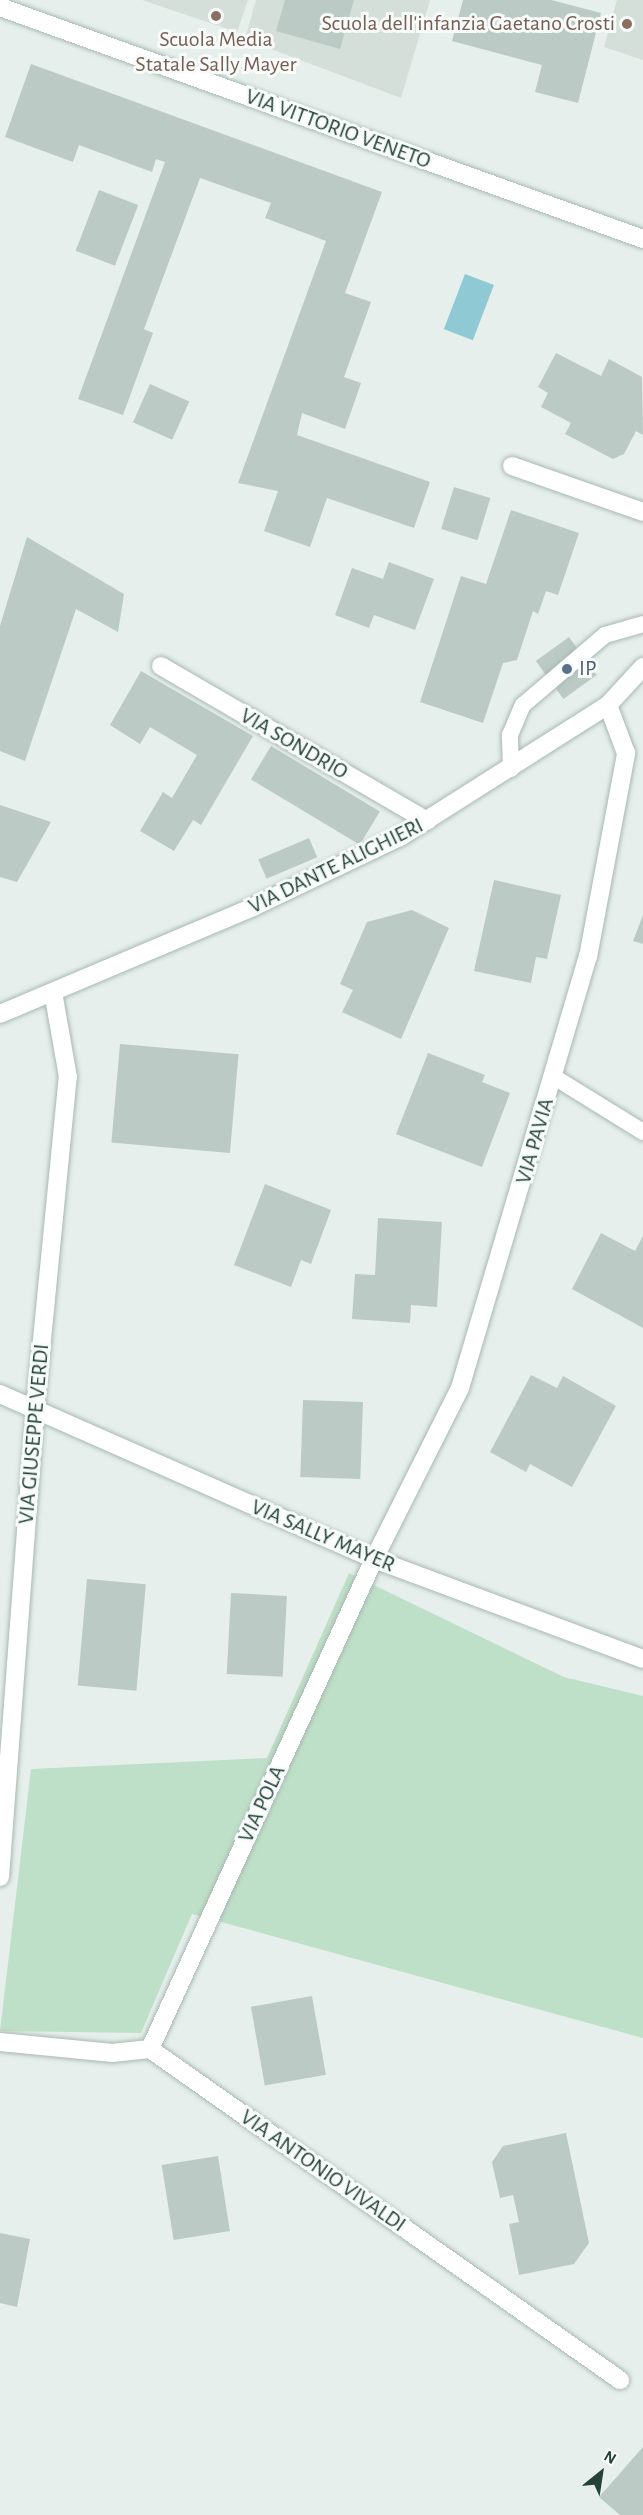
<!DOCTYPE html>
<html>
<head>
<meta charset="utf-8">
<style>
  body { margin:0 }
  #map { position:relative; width:643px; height:2515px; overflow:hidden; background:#e6efeb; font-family:"Alegreya Sans",sans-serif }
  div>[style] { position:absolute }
  .built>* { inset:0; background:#d4dfda }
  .green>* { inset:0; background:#bfe0c8 }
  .water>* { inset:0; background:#8ec9d4; transform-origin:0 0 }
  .building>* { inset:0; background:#bbcac4; transform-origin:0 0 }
  .roads { filter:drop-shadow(0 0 2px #a8b8b2) drop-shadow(0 0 2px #a8b8b2) }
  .lane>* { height:16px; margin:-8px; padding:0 8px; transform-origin:8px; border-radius:8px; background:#fff }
  .street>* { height:18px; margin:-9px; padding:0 9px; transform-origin:9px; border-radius:9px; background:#fff }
  .secondary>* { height:18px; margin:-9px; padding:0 9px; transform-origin:9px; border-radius:9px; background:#fff }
  .dots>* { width:16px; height:16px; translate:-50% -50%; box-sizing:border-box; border:3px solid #f7fbf9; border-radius:50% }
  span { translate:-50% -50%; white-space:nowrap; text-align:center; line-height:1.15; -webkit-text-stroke:6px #f7fbf9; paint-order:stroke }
  .education-label { font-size:22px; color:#785e54 }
  .right { translate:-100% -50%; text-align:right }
  .street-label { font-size:22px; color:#24423a }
  .service-label { font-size:22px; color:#4e5e75 }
  .left { translate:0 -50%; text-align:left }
  .north { position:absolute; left:571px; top:2443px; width:60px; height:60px; -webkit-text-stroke:4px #f7fbf9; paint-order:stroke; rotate:30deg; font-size:16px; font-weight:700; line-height:24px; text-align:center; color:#24423a }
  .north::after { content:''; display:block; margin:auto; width:21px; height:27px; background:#24423a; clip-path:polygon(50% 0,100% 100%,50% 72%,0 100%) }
</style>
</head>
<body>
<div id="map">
  <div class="built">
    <i style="clip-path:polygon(142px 0,248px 0,237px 32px)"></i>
    <i style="clip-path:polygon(256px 0,430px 0,401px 98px,245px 39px)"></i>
    <i style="clip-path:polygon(617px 0,643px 0,643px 60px,604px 47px)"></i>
  </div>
  <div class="green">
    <i style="clip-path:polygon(349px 1573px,564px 1677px,643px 1696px,643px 2038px,192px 1914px,141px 2033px,0 2031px,31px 1769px,267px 1758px)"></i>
  </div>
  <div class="water">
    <i style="left:465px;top:274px;width:31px;height:59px;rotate:21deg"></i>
  </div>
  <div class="building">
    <i style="clip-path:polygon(285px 0,354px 0,340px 49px,276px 31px)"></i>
    <i style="clip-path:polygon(463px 0,551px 0,601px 13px,578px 103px,535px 92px,542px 65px,452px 41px)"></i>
    <i style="clip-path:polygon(31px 64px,382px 192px,345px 293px,371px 302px,344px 377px,361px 383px,345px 429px,302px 413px,297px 435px,430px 482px,414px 528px,327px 498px,310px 547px,264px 531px,278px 491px,238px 483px,326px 241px,265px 218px,271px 203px,200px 178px,144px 329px,153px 333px,123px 415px,78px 399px,165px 162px,156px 159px,152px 172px,79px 145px,73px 162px,5px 137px)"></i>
    <i style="left:99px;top:190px;width:42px;height:65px;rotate:21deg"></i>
    <i style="clip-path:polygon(556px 353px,601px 376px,609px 359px,642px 377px,643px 435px,636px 431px,624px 454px,613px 459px,565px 434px,571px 423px,541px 407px,548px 393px,538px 387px)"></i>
    <i style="left:150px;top:384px;width:43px;height:42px;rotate:24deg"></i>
    <i style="left:454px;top:487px;width:38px;height:44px;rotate:17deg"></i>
    <i style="clip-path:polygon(511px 510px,579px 533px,558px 595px,546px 591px,538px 614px,533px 611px,517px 660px,503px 663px,483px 723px,420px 702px,461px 576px,486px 584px)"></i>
    <i style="clip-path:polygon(27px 537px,124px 594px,118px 632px,76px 609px,25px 761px,0 751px,0 626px)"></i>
    <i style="clip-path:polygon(389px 562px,434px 579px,415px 630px,374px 615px,369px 628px,335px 615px,352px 568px,383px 579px)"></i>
    <i style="left:569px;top:637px;width:47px;height:41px;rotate:54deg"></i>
    <i style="clip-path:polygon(141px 671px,253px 736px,201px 825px,193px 820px,174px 851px,140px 831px,163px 792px,172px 798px,197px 755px,150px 727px,140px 744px,110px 725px)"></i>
    <i style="left:271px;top:746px;width:127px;height:39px;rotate:31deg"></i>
    <i style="clip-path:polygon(0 805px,51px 822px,17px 882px,0 877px)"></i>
    <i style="left:309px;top:838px;width:21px;height:55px;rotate:67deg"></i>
    <i style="clip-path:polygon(494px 880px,561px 895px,547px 959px,536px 957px,531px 983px,474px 971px)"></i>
    <i style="clip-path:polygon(412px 910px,449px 928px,401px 1039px,342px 1012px,353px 990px,340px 984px,367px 922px)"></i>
    <i style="clip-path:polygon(643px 915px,643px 944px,633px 941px)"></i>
    <i style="left:120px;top:1044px;width:119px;height:99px;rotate:5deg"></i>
    <i style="clip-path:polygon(428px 1053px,485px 1075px,482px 1082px,510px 1093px,482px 1167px,396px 1134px)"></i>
    <i style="clip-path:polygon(265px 1184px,331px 1210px,311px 1264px,301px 1260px,291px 1287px,234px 1265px)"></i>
    <i style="clip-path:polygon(378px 1218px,442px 1222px,437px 1307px,411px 1305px,410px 1323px,352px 1319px,355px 1274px,375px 1275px)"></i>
    <i style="clip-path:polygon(601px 1233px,635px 1251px,643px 1236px,643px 1328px,572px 1289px)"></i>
    <i style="clip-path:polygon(531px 1375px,557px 1388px,563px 1376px,616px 1406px,572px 1487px,530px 1464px,526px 1472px,490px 1452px)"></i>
    <i style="left:303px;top:1400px;width:60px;height:77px;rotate:2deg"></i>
    <i style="left:87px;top:1579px;width:59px;height:107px;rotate:5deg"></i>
    <i style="left:231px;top:1593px;width:56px;height:81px;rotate:3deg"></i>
    <i style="left:312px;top:1996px;width:80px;height:62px;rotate:80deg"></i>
    <i style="clip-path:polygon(566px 2133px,589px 2243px,574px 2264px,519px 2275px,509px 2224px,519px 2222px,513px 2195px,500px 2198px,492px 2162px,503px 2146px)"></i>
    <i style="left:218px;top:2156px;width:76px;height:57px;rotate:81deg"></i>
    <i style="clip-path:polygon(0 2233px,30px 2239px,17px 2307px,0 2303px)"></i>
    <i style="clip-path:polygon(643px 2447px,643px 2515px,620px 2515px,599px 2497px)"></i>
  </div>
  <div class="roads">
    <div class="lane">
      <i style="left:511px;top:769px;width:34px;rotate:-92deg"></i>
      <i style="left:510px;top:735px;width:33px;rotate:-67deg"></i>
      <i style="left:523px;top:705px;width:108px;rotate:-40.5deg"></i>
      <i style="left:605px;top:635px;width:40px;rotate:-16deg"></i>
      <i style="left:554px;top:1077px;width:105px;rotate:31.7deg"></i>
    </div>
    <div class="street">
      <i style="left:0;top:7px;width:684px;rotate:19.84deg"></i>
      <i style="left:512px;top:466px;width:139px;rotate:19.3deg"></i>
      <i style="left:161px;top:666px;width:308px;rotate:30.2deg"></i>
      <i style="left:0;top:1877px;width:467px;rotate:-85.7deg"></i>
      <i style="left:35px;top:1411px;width:336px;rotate:-84.4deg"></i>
      <i style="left:68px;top:1077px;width:86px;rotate:-100deg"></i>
      <i style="left:0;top:2042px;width:113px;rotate:5.6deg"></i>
      <i style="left:112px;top:2053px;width:38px;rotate:-6deg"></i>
      <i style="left:150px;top:2049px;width:575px;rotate:35.16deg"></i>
      <i style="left:150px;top:2049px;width:539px;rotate:-65.43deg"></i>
      <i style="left:374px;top:1559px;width:191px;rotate:-63.3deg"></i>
      <i style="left:460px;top:1388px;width:450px;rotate:-73.5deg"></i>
      <i style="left:588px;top:957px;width:208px;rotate:-79.4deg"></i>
      <i style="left:626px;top:753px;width:51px;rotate:-110.6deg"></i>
    </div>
    <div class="secondary">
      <i style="left:0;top:1014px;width:275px;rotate:-22.9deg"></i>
      <i style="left:253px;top:907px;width:163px;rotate:-25.5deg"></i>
      <i style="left:400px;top:837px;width:246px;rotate:-32.4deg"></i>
      <i style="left:608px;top:705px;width:52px;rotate:-47.4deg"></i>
      <i style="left:0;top:1394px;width:409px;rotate:23.8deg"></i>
      <i style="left:374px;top:1559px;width:287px;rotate:20.4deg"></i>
    </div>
  </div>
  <div class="dots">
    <i style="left:216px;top:16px;background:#8d6e63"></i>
    <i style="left:627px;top:24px;background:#8d6e63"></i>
    <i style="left:567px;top:669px;background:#5c6f8a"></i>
  </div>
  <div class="education-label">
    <span class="right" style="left:615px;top:24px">Scuola dell'infanzia Gaetano Crosti</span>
    <span style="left:216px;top:52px">Scuola Media<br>Statale Sally Mayer</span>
  </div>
  <div class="street-label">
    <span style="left:338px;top:129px;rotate:20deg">VIA VITTORIO VENETO</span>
    <span style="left:294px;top:744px;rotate:30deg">VIA SONDRIO</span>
    <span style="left:336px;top:866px;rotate:-26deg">VIA DANTE ALIGHIERI</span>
    <span style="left:535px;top:1141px;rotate:-74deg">VIA PAVIA</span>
    <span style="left:34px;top:1434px;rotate:-85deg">VIA GIUSEPPE VERDI</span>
    <span style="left:323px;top:1536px;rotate:23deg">VIA SALLY MAYER</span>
    <span style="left:262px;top:1804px;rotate:-65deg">VIA POLA</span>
    <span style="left:323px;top:2171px;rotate:35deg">VIA ANTONIO VIVALDI</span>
  </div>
  <div class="service-label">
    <span class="left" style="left:579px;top:669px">IP</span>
  </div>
  <div class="north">N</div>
</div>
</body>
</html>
